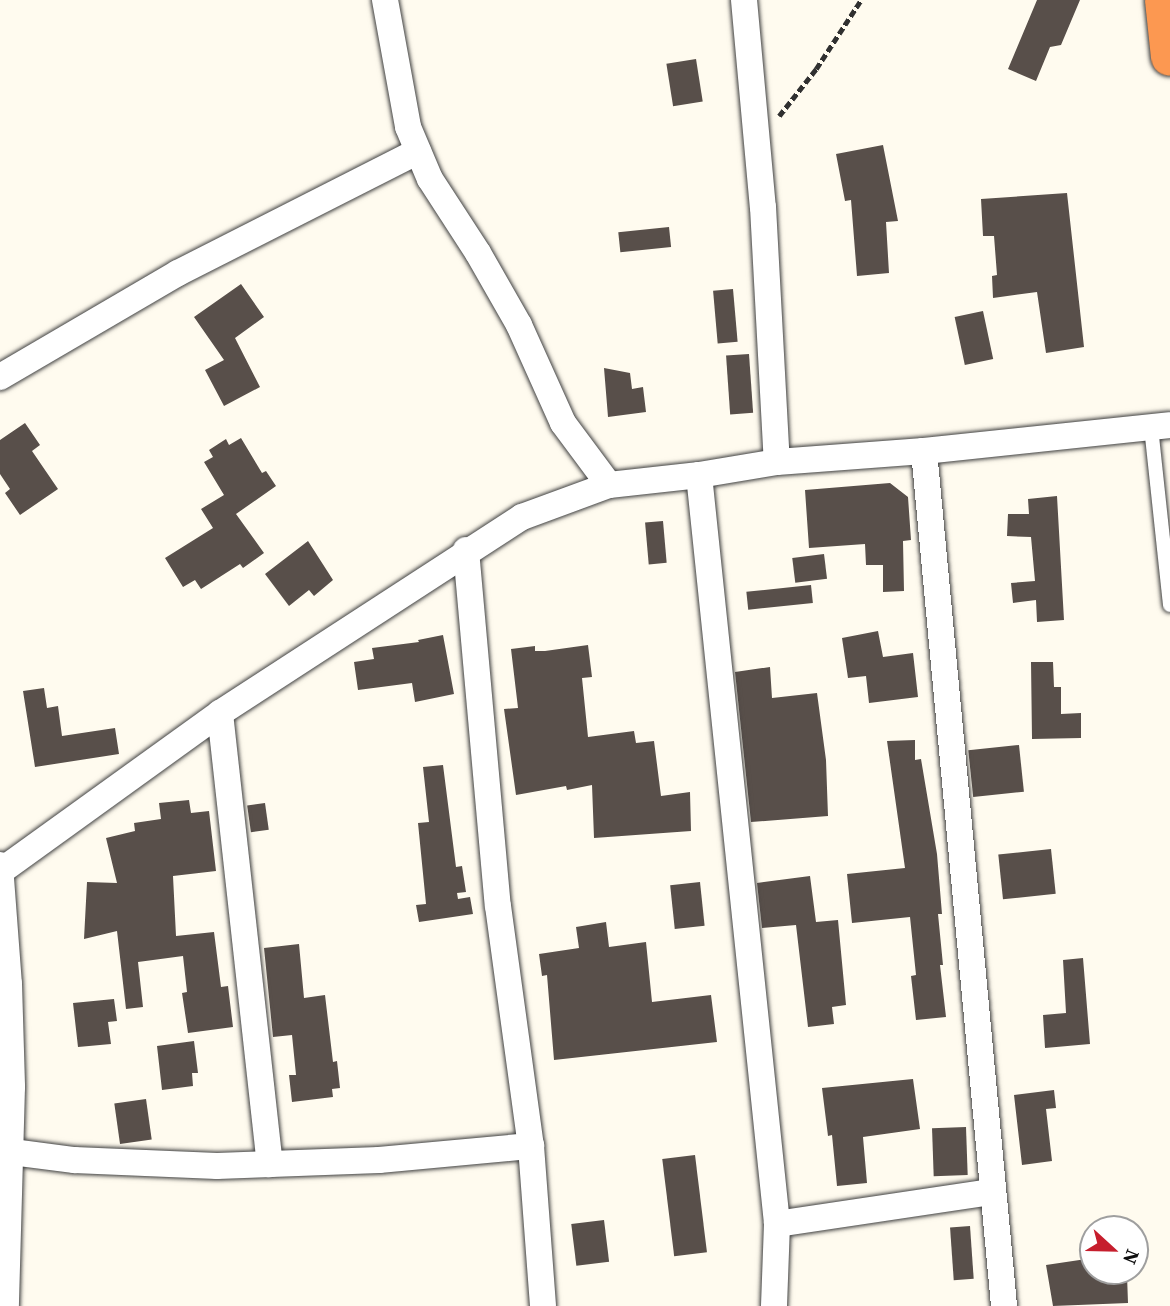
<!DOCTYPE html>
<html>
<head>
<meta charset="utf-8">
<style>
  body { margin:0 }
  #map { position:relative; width:1170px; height:1306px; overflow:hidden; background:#fffbef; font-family:"Source Serif 4",serif }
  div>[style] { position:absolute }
  .building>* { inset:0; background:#584f4a; transform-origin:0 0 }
  .path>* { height:4.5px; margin-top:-2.25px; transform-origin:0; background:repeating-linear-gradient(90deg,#303030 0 7px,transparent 0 10.5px) }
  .roads { filter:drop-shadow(0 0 2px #414141) drop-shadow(0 0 2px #414141) }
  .lane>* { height:14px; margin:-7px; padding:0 7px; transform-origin:7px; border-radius:7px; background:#fff }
  .street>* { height:26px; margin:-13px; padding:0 13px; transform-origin:13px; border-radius:13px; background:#fff }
  .highway>* { height:38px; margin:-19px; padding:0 19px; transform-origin:19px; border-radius:19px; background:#fc9851 }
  span { translate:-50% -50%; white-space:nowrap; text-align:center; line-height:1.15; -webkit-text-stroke:7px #fff; paint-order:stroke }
  .north { position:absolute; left:1079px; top:1215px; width:70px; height:70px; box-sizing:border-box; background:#fff; border:2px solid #9f9f9f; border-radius:50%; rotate:112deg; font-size:19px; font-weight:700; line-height:28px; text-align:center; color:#0e0e0e }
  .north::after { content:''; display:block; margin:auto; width:24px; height:32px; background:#c61e2d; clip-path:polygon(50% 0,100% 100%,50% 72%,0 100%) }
</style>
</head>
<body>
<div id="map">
  <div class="building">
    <i style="clip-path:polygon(1037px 0,1080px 0,1061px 45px,1050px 47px,1036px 81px,1008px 69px)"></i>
    <i style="left:696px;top:59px;width:43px;height:30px;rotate:81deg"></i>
    <i style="clip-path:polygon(883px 145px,898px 221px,886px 222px,889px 273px,857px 276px,851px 200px,845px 201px,836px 154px)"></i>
    <i style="clip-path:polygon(1067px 193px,1084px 347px,1046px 353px,1037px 292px,993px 298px,992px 276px,997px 275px,994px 236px,983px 236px,981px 199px)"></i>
    <i style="left:669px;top:227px;width:20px;height:51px;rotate:84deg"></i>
    <i style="clip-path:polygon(241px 284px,264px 317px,235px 338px,260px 387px,224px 406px,205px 370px,224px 360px,194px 317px)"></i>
    <i style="left:733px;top:289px;width:53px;height:20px;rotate:85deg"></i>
    <i style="left:983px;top:311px;width:49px;height:29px;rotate:78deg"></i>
    <i style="left:749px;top:354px;width:59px;height:23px;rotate:86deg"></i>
    <i style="clip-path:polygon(604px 368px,630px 373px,632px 389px,643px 387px,646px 412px,608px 417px)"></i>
    <i style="clip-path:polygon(25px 423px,40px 445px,32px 451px,58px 489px,20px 515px,5px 493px,10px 489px,0 474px,0 440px)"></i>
    <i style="clip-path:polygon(241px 438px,262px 473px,266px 471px,276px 486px,236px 514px,264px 553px,243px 568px,240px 564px,201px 589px,195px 580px,183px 587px,165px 558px,213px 528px,201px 509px,224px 495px,204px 462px,213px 457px,209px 450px,226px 439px,229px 445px)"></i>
    <i style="clip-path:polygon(890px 483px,908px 497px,911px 540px,903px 541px,904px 591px,883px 592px,883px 565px,866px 565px,865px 544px,809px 548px,805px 490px)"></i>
    <i style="clip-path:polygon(1057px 496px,1064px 620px,1037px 622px,1036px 600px,1013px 603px,1011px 583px,1035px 581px,1031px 537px,1007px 536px,1008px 514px,1029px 514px,1028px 499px)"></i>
    <i style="left:663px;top:521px;width:42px;height:18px;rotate:85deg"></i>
    <i style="clip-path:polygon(308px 541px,333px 580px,314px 596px,309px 590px,289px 606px,265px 574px)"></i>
    <i style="left:824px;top:554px;width:25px;height:32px;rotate:83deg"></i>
    <i style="left:811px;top:585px;width:18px;height:65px;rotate:84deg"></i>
    <i style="clip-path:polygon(878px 631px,883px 657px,913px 653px,918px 697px,869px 703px,866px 676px,848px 678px,842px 638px)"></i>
    <i style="clip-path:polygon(443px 635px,454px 694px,415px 702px,412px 683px,358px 690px,354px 662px,374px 659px,372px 648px,419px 642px,418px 640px)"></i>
    <i style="clip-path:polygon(588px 645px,592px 677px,582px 678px,588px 737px,634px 731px,636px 743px,654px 741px,661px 796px,690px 792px,691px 831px,594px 838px,592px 785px,567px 790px,566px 786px,516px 795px,504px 709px,518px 708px,511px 649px,535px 646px,535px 651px,545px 651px)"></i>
    <i style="clip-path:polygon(1031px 662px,1053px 662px,1054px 687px,1061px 687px,1061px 714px,1081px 713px,1081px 738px,1032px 739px)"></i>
    <i style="clip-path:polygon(770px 667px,772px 698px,817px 693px,826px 760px,828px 816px,751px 822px,735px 672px)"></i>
    <i style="clip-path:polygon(44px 688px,47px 708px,58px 706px,62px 736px,115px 728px,119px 754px,35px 767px,23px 691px)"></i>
    <i style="clip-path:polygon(915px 740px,915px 760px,921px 759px,937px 854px,942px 914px,938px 914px,943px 965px,940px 965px,946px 1017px,916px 1020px,911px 976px,916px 975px,910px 917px,852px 923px,847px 874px,905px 868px,887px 741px)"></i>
    <i style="left:1019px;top:745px;width:47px;height:51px;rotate:84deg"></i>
    <i style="clip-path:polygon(443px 765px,456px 867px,462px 866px,466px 892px,457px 893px,458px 899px,470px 897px,473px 914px,419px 922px,416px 905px,426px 904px,418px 823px,429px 822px,423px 767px)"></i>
    <i style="clip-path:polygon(189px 800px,191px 813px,209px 811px,216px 871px,173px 876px,176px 936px,214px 932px,221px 987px,228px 986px,233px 1027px,188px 1033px,182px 993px,187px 992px,183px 956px,138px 962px,143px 1007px,126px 1009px,117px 931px,84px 939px,87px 882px,117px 883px,106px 838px,135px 831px,134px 823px,161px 819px,159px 803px)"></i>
    <i style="left:265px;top:803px;width:27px;height:18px;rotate:82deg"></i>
    <i style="left:1051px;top:849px;width:45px;height:53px;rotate:84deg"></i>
    <i style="clip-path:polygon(810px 876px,816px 922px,838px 920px,846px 1005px,832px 1007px,834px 1024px,808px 1027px,796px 925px,762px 928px,757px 883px)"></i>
    <i style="left:700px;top:882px;width:44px;height:30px;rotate:84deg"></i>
    <i style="clip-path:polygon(606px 922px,609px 947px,646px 942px,652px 1002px,711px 995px,717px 1042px,554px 1060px,547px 975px,542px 976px,539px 954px,579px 948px,576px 927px)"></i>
    <i style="clip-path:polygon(299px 944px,304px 998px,325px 995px,333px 1062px,337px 1061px,340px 1088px,332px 1089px,333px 1097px,292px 1102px,289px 1075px,296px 1075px,292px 1035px,273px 1037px,264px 948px)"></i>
    <i style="clip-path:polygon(1083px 958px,1090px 1044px,1045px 1048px,1043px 1015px,1066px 1013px,1063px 960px)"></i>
    <i style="clip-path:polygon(114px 999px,117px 1021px,108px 1022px,111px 1044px,78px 1047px,73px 1003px)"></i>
    <i style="clip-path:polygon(194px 1041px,198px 1073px,192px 1073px,193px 1086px,162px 1090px,157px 1046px)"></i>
    <i style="clip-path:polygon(913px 1079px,920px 1129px,863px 1137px,867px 1183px,837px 1186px,832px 1135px,828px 1136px,822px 1088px)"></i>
    <i style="clip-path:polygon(1054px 1090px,1056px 1108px,1046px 1109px,1052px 1161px,1022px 1165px,1014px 1095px)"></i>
    <i style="left:146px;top:1099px;width:41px;height:32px;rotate:82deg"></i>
    <i style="left:966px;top:1127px;width:48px;height:34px;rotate:88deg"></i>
    <i style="left:695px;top:1155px;width:98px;height:33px;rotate:83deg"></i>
    <i style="left:604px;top:1220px;width:42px;height:33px;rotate:83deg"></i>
    <i style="left:970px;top:1226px;width:53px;height:20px;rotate:86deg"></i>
    <i style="clip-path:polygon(1093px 1258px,1093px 1271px,1096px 1271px,1097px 1276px,1127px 1275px,1128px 1303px,1053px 1306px,1046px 1265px)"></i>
  </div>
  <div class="path">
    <i style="left:779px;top:116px;width:60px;rotate:-51.8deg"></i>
    <i style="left:816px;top:69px;width:82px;rotate:-56.9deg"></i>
  </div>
  <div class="roads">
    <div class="lane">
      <i style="left:1151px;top:427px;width:179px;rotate:83.9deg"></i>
    </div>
    <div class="street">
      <i style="left:385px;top:0;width:129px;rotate:79.7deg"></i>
      <i style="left:408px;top:127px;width:56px;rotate:67.1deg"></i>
      <i style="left:430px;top:179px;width:88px;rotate:57deg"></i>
      <i style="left:478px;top:253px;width:83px;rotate:60.3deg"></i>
      <i style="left:519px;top:325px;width:107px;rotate:65.8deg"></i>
      <i style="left:563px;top:423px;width:77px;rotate:53.4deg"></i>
      <i style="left:744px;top:0;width:208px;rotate:84.8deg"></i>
      <i style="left:763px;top:207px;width:255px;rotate:86.9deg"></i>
      <i style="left:0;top:377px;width:206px;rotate:-30.3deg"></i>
      <i style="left:178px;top:273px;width:269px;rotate:-26.9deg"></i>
      <i style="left:924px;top:451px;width:859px;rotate:84.65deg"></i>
      <i style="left:699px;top:475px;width:753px;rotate:84.05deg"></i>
      <i style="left:777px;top:1224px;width:82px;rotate:92.1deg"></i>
      <i style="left:466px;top:550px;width:357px;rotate:84.9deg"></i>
      <i style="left:498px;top:906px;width:242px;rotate:82.2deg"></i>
      <i style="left:531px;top:1146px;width:160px;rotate:85.7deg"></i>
      <i style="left:220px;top:713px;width:454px;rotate:83.7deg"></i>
      <i style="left:0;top:865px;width:119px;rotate:85.7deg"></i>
      <i style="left:9px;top:984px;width:103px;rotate:88.3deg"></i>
      <i style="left:12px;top:1087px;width:219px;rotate:91.6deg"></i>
      <i style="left:1px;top:871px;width:270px;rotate:-35.8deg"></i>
      <i style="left:220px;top:713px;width:360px;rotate:-33deg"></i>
      <i style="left:522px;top:517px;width:93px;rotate:-20.2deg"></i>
      <i style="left:609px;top:485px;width:91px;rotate:-6.3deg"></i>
      <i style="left:699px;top:475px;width:79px;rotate:-9.5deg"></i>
      <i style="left:777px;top:462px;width:147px;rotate:-4.3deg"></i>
      <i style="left:924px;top:451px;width:247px;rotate:-6deg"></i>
      <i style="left:12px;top:1152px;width:63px;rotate:7.4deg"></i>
      <i style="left:74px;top:1160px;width:143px;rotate:2.4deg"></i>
      <i style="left:217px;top:1166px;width:162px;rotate:-2.1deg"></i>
      <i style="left:379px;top:1160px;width:153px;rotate:-5.3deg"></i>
      <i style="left:777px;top:1224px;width:216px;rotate:-8.5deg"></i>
    </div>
    <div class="highway">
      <i style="left:1164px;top:0;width:57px;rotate:84deg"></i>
    </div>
  </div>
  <div class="north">N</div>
</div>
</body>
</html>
